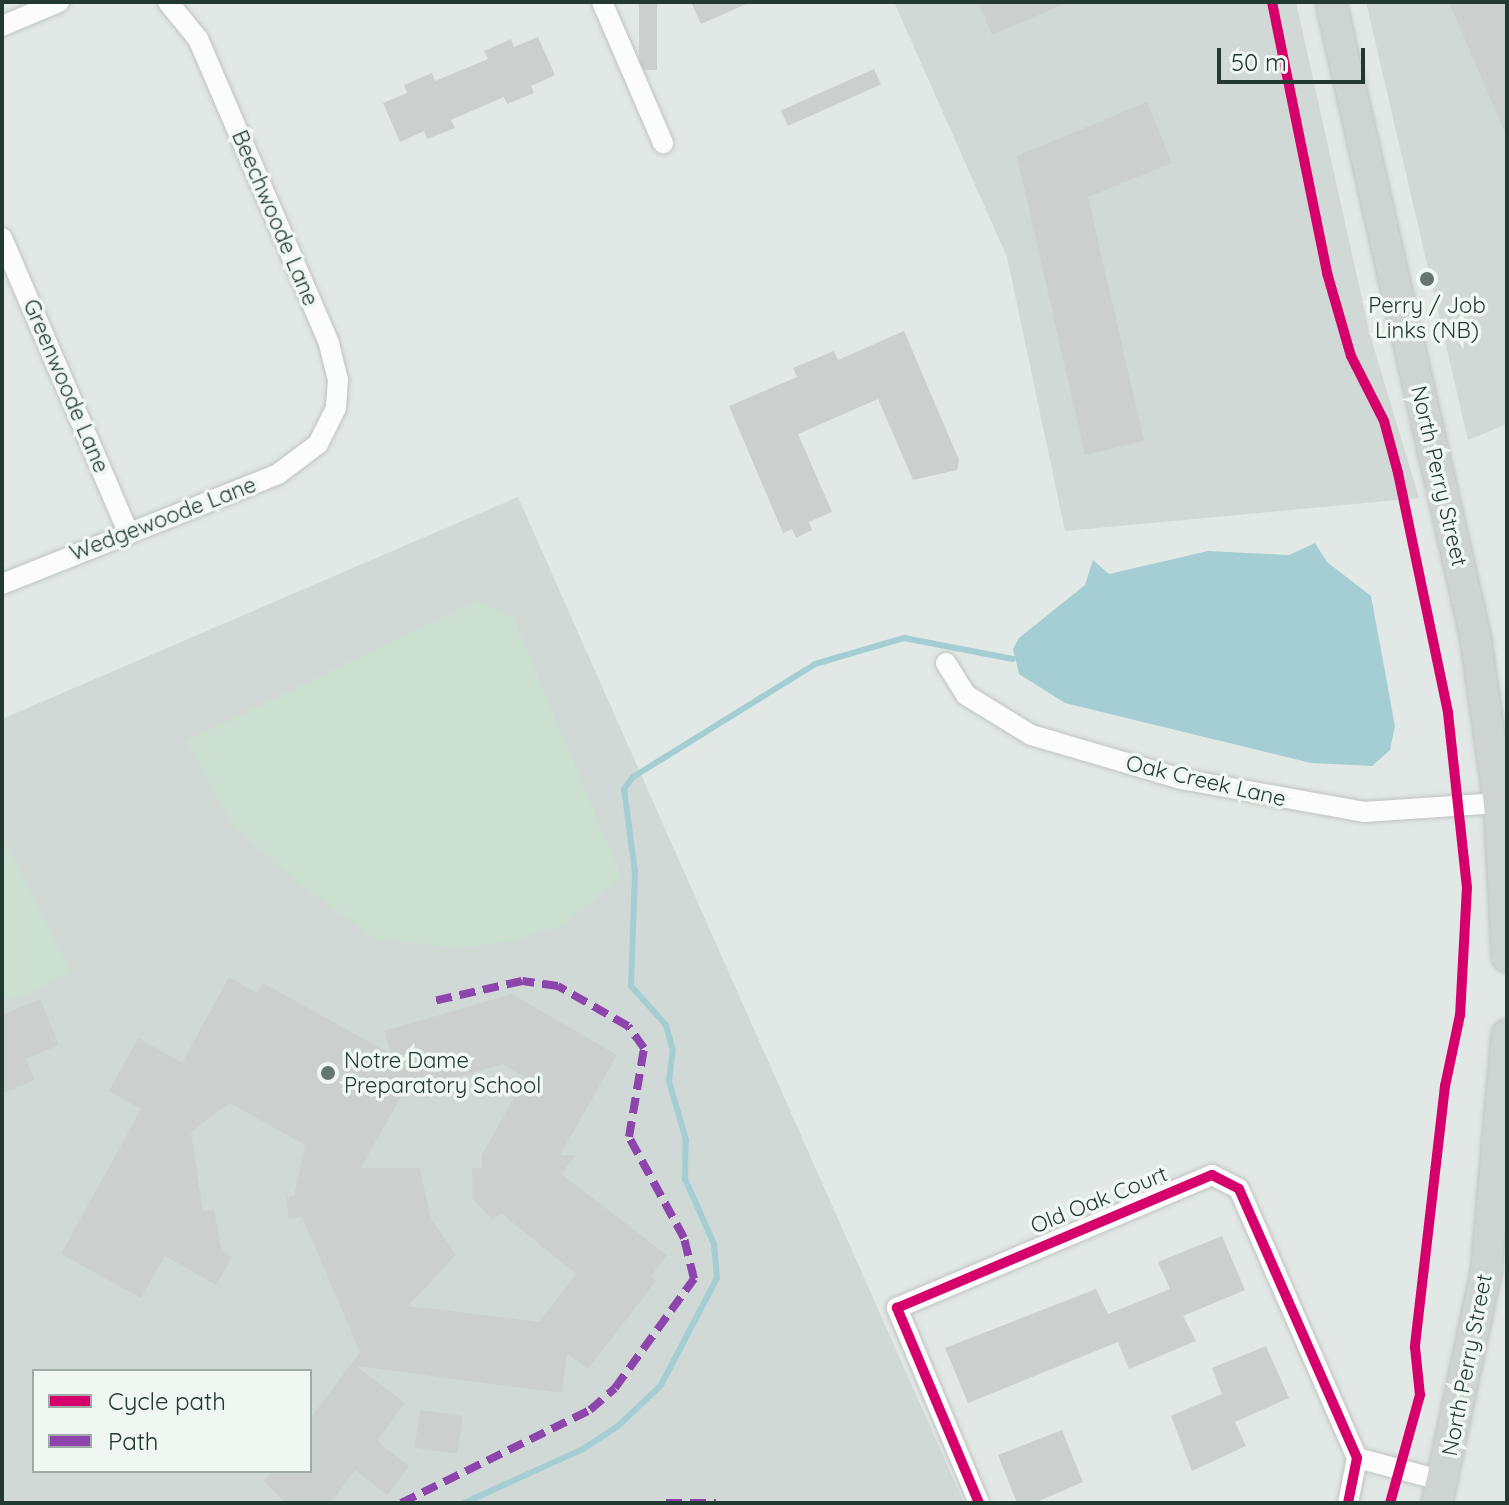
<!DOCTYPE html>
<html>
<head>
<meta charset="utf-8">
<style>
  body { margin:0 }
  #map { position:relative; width:1509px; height:1505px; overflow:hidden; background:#e2e8e5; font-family:Quicksand,sans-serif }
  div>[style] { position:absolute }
  .built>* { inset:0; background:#d0d9d5 }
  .green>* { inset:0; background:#cce0d2 }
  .water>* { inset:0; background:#a4ced4 }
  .stream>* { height:6px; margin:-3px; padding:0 3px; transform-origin:3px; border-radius:3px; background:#a4ced4 }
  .building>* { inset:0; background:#cbd0ce; transform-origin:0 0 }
  .roads { filter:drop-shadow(0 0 2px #bfc4c2) drop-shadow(0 0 2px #bfc4c2) }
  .minor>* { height:20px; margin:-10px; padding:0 10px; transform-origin:10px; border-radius:10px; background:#fbfcfb }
  .primary>* { height:30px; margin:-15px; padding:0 15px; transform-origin:15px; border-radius:15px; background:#cdd4d2 }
  .quiet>* { height:8px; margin-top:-4px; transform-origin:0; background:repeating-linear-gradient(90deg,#8e44ad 0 16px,transparent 0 24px) }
  .cycleway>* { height:10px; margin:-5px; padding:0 5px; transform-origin:5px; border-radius:5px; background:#d6006c }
  .dots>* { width:22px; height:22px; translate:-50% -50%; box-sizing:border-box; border:4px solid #f0f7f3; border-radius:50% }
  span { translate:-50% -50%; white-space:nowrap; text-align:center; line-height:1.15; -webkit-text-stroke:7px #f0f7f3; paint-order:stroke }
  .street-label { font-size:22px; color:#223932 }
  .poi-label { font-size:22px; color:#223932 }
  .left { translate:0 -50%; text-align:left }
  .frame { position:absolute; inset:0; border:4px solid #223932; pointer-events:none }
  .legend { position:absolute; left:32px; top:1369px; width:280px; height:104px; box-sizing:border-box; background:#f0f7f3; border:2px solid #9eaba6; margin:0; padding:10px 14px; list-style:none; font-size:24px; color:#223932 }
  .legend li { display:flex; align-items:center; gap:16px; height:40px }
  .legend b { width:40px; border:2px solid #9eaba6 }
  .scale { position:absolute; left:1217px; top:48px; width:148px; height:36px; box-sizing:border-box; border:4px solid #223932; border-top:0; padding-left:10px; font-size:24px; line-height:28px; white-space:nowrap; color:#223932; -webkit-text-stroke:6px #f0f7f3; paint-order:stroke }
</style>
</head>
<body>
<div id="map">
  <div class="built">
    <i style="clip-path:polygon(894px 2px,1296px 2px,1370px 335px,1419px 498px,1065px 531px,1007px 257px)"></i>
    <i style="clip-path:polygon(1366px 2px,1507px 2px,1507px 424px,1468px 440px)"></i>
    <i style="clip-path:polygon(evenodd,518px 497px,964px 1503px,2px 1503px,2px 719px,518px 497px,34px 1371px,310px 1371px,310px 1471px,34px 1471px,34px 1371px)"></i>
  </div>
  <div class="green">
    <i style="clip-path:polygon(476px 601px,514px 619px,621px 876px,565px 924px,512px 941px,454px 948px,376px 939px,297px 882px,231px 823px,187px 741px)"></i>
    <i style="clip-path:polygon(2px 836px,70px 971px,27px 995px,2px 1000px)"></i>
  </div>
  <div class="water">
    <i style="clip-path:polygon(1315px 543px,1327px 562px,1371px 596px,1395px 726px,1390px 750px,1372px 766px,1311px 763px,1065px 703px,1019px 674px,1013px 649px,1019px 638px,1085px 585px,1093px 560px,1109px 574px,1208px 551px,1289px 555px)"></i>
  </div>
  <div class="stream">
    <i style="left:464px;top:1503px;width:131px;rotate:-24.4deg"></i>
    <i style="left:583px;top:1449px;width:42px;rotate:-33.3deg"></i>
    <i style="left:618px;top:1426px;width:59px;rotate:-43.6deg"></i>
    <i style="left:661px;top:1385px;width:121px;rotate:-62.4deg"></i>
    <i style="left:717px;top:1278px;width:34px;rotate:-95deg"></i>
    <i style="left:714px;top:1244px;width:71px;rotate:-114deg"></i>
    <i style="left:685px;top:1179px;width:39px;rotate:-89deg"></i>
    <i style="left:686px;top:1140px;width:61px;rotate:-106.1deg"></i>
    <i style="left:669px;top:1081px;width:31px;rotate:-83deg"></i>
    <i style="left:673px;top:1050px;width:26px;rotate:-106deg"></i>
    <i style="left:666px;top:1025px;width:52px;rotate:-131.9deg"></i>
    <i style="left:631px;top:986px;width:114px;rotate:-88deg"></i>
    <i style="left:635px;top:872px;width:84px;rotate:-97.5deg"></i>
    <i style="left:624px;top:789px;width:15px;rotate:-53deg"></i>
    <i style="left:633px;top:777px;width:214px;rotate:-31.8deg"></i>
    <i style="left:815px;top:664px;width:93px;rotate:-16.3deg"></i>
    <i style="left:904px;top:638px;width:111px;rotate:10.9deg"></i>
  </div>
  <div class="building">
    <i style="left:639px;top:2px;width:18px;height:68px"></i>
    <i style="clip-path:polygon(691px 2px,751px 2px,701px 24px)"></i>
    <i style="clip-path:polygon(978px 2px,1069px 2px,992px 35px)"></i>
    <i style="clip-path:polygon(1449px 2px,1507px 2px,1507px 137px)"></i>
    <i style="clip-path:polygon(538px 37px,555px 75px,531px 86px,534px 93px,507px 104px,504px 97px,451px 120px,455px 128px,427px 139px,424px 131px,400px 142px,383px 103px,407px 93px,404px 85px,432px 73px,435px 81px,488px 59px,484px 51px,511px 39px,514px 47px)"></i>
    <i style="left:874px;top:69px;width:17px;height:102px;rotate:66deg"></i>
    <i style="clip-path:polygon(1147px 102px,1172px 163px,1088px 197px,1144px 441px,1085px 455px,1017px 156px)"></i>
    <i style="clip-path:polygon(904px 331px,959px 460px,957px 470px,913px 480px,878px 399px,798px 434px,832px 512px,809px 522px,812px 530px,796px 538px,792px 529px,783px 533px,729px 406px,797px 377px,793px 368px,834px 351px,838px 360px)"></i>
    <i style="clip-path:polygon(evenodd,229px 977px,257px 993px,263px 983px,391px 1054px,384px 1031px,512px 994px,617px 1055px,560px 1155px,576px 1155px,561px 1174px,667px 1255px,651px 1276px,656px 1281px,588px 1369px,567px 1353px,562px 1393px,356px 1366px,405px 1403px,377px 1441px,409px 1466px,387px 1495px,355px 1470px,331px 1503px,285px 1503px,264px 1481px,272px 1471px,310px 1471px,310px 1419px,360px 1352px,302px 1217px,289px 1219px,286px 1197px,294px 1196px,305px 1145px,230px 1103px,191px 1132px,203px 1211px,214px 1210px,222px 1251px,232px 1257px,216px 1285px,165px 1256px,141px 1298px,61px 1254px,141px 1109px,109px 1091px,138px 1038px,182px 1063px,229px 977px,503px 1064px,525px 1077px,482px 1155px,482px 1168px,472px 1168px,473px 1199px,493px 1220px,501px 1213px,576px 1274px,539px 1322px,408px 1306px,456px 1255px,430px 1217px,420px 1168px,361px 1168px,403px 1093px,503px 1064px)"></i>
    <i style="clip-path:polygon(40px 999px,59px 1045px,26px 1059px,35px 1080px,2px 1094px,2px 1015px)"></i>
    <i style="clip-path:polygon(1222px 1236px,1245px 1290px,1183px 1316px,1196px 1341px,1129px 1369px,1118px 1342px,968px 1403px,945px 1348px,1096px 1289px,1108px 1314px,1170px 1289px,1158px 1262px)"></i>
    <i style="clip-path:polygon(1266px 1346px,1289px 1398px,1235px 1422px,1246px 1446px,1192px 1471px,1171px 1416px,1222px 1394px,1212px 1368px)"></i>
    <i style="left:420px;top:1410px;width:43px;height:38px;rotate:8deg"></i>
    <i style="clip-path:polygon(1062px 1430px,1083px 1482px,1034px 1503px,1017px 1503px,998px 1455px)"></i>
  </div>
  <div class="roads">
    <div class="minor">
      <i style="left:602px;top:2px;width:154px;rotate:66.6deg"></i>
      <i style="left:2px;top:26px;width:62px;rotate:-22.8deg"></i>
      <i style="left:2px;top:238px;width:322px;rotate:66.8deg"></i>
      <i style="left:2px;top:584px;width:297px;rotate:-21.7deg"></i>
      <i style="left:278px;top:474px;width:50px;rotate:-36.9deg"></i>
      <i style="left:318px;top:444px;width:40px;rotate:-63.4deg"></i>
      <i style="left:336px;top:408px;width:28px;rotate:-86deg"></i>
      <i style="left:338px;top:380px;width:38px;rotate:-104deg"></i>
      <i style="left:329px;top:343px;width:331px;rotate:-113.3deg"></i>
      <i style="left:198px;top:39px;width:48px;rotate:-129deg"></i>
      <i style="left:946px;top:663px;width:38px;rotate:58deg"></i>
      <i style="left:966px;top:695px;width:76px;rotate:31.6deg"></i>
      <i style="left:1031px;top:735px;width:156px;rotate:16.3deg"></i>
      <i style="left:1181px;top:779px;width:186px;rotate:10.2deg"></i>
      <i style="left:1364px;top:812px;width:135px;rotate:-3.8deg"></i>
      <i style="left:1357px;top:1458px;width:90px;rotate:14.8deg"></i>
      <i style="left:979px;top:1503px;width:212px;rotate:-112.8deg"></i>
      <i style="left:897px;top:1308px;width:342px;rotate:-22.9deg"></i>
      <i style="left:1212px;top:1175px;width:30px;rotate:27deg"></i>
      <i style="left:1239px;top:1189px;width:294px;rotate:66.3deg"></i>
      <i style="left:1357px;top:1458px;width:46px;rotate:101.3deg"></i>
    </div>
    <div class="primary">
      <i style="left:1331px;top:2px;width:649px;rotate:77.18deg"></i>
      <i style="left:1475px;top:635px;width:170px;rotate:81.9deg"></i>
      <i style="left:1499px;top:803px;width:154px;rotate:87deg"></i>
      <i style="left:1437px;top:1503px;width:235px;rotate:-78deg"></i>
      <i style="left:1486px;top:1273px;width:239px;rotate:-85deg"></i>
    </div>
  </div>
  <div class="quiet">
    <i style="left:401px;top:1503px;width:211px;rotate:-26.2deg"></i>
    <i style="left:590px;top:1410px;width:33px;rotate:-41deg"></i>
    <i style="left:615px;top:1388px;width:135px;rotate:-54.1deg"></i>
    <i style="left:694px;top:1279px;width:42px;rotate:-103.7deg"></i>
    <i style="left:684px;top:1238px;width:115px;rotate:-118.6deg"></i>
    <i style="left:629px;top:1137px;width:90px;rotate:-80.4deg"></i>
    <i style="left:644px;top:1048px;width:27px;rotate:-126deg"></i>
    <i style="left:628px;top:1026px;width:81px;rotate:-150.3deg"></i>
    <i style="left:558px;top:986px;width:36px;rotate:-172deg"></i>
    <i style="left:522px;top:981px;width:90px;rotate:167.2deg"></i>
    <i style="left:666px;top:1503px;width:50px"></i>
  </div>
  <div class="cycleway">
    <i style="left:1272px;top:2px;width:277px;rotate:78.5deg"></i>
    <i style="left:1327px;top:273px;width:86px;rotate:73.9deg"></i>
    <i style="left:1351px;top:356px;width:73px;rotate:63.1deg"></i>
    <i style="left:1384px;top:421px;width:54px;rotate:74.9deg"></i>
    <i style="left:1398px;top:473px;width:245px;rotate:78.2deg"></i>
    <i style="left:1448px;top:713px;width:175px;rotate:83.8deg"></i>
    <i style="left:1467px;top:887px;width:128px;rotate:93.1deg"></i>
    <i style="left:1460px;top:1015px;width:73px;rotate:101.9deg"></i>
    <i style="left:1445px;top:1086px;width:263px;rotate:96.6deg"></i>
    <i style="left:1415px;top:1347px;width:48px;rotate:84.1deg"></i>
    <i style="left:1420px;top:1395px;width:112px;rotate:105.5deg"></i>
    <i style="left:979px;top:1503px;width:212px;rotate:-112.8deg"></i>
    <i style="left:897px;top:1308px;width:342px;rotate:-22.9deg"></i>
    <i style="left:1212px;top:1175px;width:30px;rotate:27deg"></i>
    <i style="left:1239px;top:1189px;width:294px;rotate:66.3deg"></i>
    <i style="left:1357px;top:1458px;width:46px;rotate:101.3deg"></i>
  </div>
  <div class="dots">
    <i style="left:1427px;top:279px;background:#657671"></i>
    <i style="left:328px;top:1073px;background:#657671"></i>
  </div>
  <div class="street-label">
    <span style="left:275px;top:218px;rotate:67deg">Beechwoode Lane</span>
    <span style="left:66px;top:386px;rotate:67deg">Greenwoode Lane</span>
    <span style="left:1439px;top:476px;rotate:77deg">North Perry Street</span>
    <span style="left:163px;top:519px;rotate:-21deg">Wedgewoode Lane</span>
    <span style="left:1206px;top:781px;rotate:13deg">Oak Creek Lane</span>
    <span style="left:1099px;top:1200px;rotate:-22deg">Old Oak Court</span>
    <span style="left:1467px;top:1365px;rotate:-79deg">North Perry Street</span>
  </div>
  <div class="poi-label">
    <span style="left:1427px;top:318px">Perry / Job<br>Links (NB)</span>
    <span class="left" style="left:344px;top:1073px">Notre Dame<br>Preparatory School</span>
  </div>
  <div class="frame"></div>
  <ul class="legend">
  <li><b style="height:10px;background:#d6006c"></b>Cycle path</li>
  <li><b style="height:10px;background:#8e44ad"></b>Path</li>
  </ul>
  <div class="scale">50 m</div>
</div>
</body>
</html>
